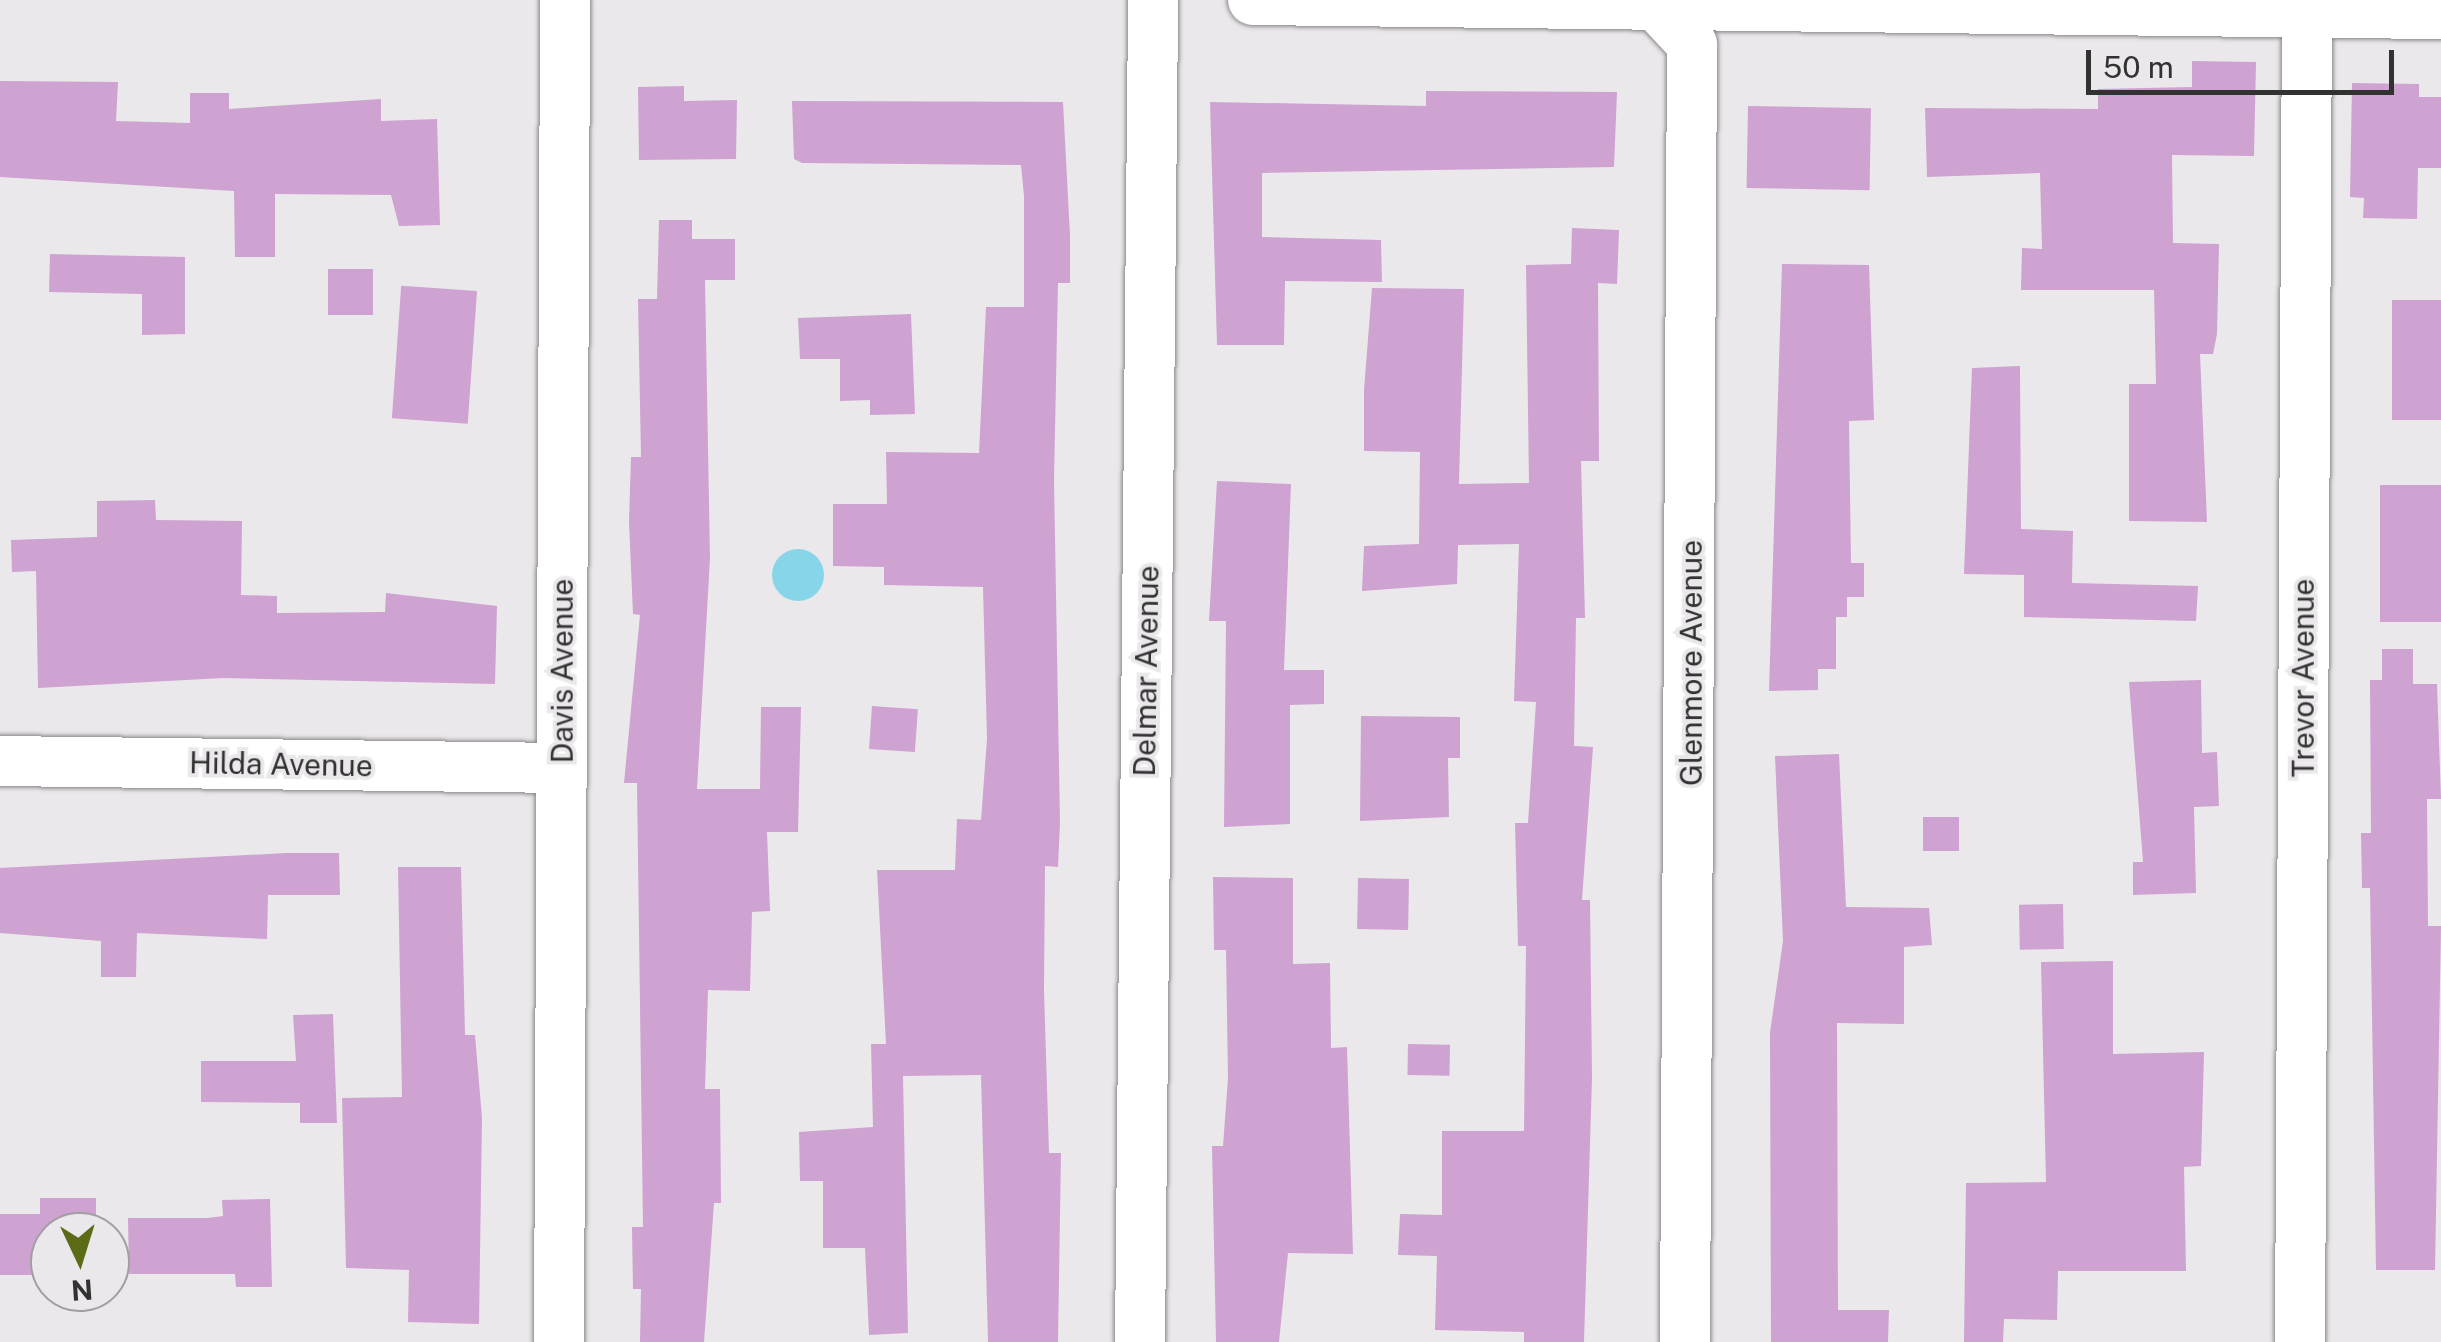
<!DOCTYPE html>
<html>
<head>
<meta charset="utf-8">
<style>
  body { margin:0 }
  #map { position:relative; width:2441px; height:1342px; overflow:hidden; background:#ebe8eb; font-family:"Public Sans",sans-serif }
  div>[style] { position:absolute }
  .water>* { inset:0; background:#87d5e8 }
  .round { border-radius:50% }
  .building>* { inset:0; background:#cea2d1; transform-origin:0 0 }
  .roads { filter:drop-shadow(0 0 2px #8a878a) drop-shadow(0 0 2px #8a878a) }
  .minor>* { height:50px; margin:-25px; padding:0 25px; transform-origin:25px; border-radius:25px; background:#fff }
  span { translate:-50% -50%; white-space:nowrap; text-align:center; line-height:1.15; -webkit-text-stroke:8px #ebe8eb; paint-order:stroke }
  .street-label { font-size:30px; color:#333233 }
  .north { position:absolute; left:30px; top:1212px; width:100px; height:100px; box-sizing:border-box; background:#ebe8eb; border:2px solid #a19fa1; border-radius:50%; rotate:176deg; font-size:28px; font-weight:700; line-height:40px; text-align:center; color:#333233 }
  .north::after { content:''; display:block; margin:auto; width:35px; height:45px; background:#5c6b16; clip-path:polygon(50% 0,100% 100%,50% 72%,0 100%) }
  .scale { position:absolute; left:2086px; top:50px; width:308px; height:45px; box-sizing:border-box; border:5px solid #333233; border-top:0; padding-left:12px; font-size:30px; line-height:35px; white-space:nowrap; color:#333233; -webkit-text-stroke:8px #ebe8eb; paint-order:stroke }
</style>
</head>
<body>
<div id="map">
  <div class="water">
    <i class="round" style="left:772px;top:549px;width:52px;height:52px"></i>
  </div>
  <div class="building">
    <i style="clip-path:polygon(2192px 61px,2256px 62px,2254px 156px,2172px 155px,2173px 243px,2219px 244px,2217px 334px,2213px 354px,2200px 354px,2207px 522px,2129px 521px,2129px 384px,2156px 384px,2154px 290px,2021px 290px,2022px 248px,2042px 249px,2040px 173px,1927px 177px,1925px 108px,2098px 109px,2098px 89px,2192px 87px)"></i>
    <i style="clip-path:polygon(0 81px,118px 82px,116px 121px,190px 123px,190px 93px,229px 93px,229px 109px,381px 99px,381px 121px,437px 119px,440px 225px,399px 226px,391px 195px,275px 194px,275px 257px,235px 257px,234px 191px,0 177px)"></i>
    <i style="clip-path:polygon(2352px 83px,2419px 84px,2419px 97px,2441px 97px,2441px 168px,2418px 168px,2417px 219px,2363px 218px,2364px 198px,2350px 197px)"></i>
    <i style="clip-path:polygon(684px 86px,684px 101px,737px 100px,736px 159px,639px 160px,638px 87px)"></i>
    <i style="clip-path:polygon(1426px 91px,1617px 92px,1614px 167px,1262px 173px,1262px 237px,1381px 240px,1382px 282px,1285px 281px,1284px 345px,1217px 345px,1210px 102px,1426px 106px)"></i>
    <i style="clip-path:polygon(792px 101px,1063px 102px,1070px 236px,1070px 283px,1058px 283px,1054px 480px,1060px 823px,1058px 867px,1045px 866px,1044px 990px,1049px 1153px,1061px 1153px,1058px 1342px,988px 1342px,981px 1075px,903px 1076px,908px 1333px,869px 1335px,865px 1248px,823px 1248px,823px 1181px,800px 1181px,799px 1132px,873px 1127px,871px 1044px,886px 1044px,877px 870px,955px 870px,957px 819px,981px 820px,987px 739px,983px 587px,884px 585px,884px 567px,833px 566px,833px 504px,887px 504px,886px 452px,979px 453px,986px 307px,1024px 307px,1024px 196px,1021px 165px,802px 163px,794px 159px)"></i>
    <i style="left:1748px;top:106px;width:123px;height:82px;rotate:1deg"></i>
    <i style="clip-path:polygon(659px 220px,692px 220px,692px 239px,735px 239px,735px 280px,705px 280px,710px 558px,697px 789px,760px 789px,761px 707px,801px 707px,798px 832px,767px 832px,770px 911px,752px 912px,750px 991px,708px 990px,705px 1089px,720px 1089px,721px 1203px,714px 1203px,704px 1342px,640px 1342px,641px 1289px,633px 1289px,632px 1227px,643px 1227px,637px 783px,624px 783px,640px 615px,633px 614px,629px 522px,631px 457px,641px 457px,638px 299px,657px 299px)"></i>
    <i style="clip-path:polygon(1572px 228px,1619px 230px,1617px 284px,1598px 283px,1599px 461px,1581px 461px,1585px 618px,1576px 618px,1574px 746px,1593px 747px,1582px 900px,1590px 900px,1592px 1078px,1584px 1342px,1524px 1342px,1524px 1332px,1435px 1330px,1437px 1256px,1398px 1255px,1400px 1214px,1442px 1215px,1442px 1131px,1524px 1131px,1526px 946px,1518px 946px,1515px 823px,1528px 823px,1536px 702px,1514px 701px,1519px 544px,1458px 545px,1457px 584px,1362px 591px,1364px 546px,1419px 544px,1420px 452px,1364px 451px,1364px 390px,1372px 288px,1464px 289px,1459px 484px,1529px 483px,1526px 265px,1571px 264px)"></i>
    <i style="clip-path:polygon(50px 254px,185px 257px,185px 334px,142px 335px,142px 294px,49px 292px)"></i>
    <i style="clip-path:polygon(1782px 264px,1869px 265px,1874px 420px,1849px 421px,1851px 563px,1864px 563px,1864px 597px,1847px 597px,1847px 617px,1836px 617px,1836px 669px,1818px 669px,1818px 690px,1769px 691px)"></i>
    <i style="left:328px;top:269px;width:45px;height:46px"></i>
    <i style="left:477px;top:291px;width:133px;height:76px;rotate:94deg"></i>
    <i style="left:2441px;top:300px;width:120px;height:49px;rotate:90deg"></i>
    <i style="clip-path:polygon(911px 314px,915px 414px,870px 415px,870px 400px,840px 401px,840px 359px,800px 359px,798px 318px)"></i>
    <i style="clip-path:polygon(2020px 366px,2021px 529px,2073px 531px,2072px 583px,2198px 586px,2196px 621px,2024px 617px,2024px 575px,1964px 574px,1972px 368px)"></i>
    <i style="clip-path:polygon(1217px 481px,1291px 484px,1284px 670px,1324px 670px,1324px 704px,1290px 705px,1290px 824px,1224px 827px,1226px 621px,1209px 621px)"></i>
    <i style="left:2441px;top:485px;width:137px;height:61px;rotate:90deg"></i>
    <i style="clip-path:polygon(155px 500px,156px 520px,242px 521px,241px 595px,277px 596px,277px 613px,385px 612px,386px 593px,497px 606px,495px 684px,223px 678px,38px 688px,36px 571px,12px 572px,11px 540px,97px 537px,97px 501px)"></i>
    <i style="clip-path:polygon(2382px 649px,2413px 649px,2413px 684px,2437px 684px,2441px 799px,2427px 799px,2428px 926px,2441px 926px,2435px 1270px,2376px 1270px,2370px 888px,2362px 888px,2361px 833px,2371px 833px,2370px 680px,2382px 680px)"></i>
    <i style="clip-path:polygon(2201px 680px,2202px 753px,2217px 752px,2219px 806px,2194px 807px,2196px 893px,2133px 895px,2133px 862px,2143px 862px,2129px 682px)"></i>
    <i style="left:872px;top:706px;width:46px;height:43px;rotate:4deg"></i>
    <i style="clip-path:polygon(1361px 716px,1460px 717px,1460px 758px,1448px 758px,1449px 817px,1360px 821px)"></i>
    <i style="clip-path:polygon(1839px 754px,1846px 907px,1929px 908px,1932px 945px,1904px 947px,1904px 1024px,1837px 1023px,1838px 1310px,1889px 1310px,1888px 1342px,1771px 1342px,1770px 1033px,1783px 941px,1775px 756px)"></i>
    <i style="left:1959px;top:817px;width:34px;height:36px;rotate:90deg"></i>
    <i style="clip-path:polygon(287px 853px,339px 853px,340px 895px,268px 895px,267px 939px,137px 933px,136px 977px,101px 977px,101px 941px,0 933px,0 868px)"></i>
    <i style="clip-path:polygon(398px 867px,461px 867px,465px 1035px,475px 1035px,482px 1118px,479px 1324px,408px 1322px,409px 1270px,346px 1268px,342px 1098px,402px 1097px)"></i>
    <i style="clip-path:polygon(1213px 877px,1293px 878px,1293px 964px,1330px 963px,1331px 1048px,1347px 1047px,1353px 1254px,1288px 1253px,1279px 1342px,1216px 1342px,1212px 1146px,1223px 1146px,1228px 1078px,1226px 950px,1214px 950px)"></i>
    <i style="left:1358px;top:878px;width:51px;height:51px;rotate:1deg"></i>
    <i style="left:2063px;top:904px;width:45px;height:44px;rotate:89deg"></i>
    <i style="clip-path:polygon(2113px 961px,2113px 1054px,2204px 1052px,2201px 1166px,2184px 1167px,2186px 1271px,2058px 1271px,2057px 1320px,2004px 1319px,2003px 1342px,1964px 1342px,1966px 1183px,2046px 1182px,2041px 962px)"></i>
    <i style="clip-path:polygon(333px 1014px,337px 1123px,300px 1123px,300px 1103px,201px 1102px,201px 1061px,296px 1061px,293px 1015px)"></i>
    <i style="left:1408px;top:1044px;width:42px;height:31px;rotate:1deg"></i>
    <i style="clip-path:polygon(40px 1198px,96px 1198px,96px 1232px,50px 1232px,50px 1275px,0 1275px,0 1214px,40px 1214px)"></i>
    <i style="clip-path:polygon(270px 1199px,272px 1287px,236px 1287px,235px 1274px,129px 1274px,128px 1218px,208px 1218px,223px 1216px,222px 1200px)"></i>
  </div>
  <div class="roads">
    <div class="minor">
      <i style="left:1253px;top:0;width:1188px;rotate:0.68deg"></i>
      <i style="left:1651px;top:0;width:60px;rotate:47deg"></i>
      <i style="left:1692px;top:44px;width:1298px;rotate:90.31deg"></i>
      <i style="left:0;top:761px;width:562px;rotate:0.71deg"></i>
      <i style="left:559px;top:1342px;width:1342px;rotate:-89.74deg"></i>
      <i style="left:1140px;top:1342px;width:1342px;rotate:-89.44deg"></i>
      <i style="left:2300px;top:1342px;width:1328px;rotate:-89.7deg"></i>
    </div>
  </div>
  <div class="street-label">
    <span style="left:1691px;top:663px;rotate:-90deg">Glenmore Avenue</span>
    <span style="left:562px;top:671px;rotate:-90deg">Davis Avenue</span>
    <span style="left:1146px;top:671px;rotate:-89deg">Delmar Avenue</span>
    <span style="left:2303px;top:678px;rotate:-90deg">Trevor Avenue</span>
    <span style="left:281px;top:764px;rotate:1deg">Hilda Avenue</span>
  </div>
  <div class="north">N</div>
  <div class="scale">50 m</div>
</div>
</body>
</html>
